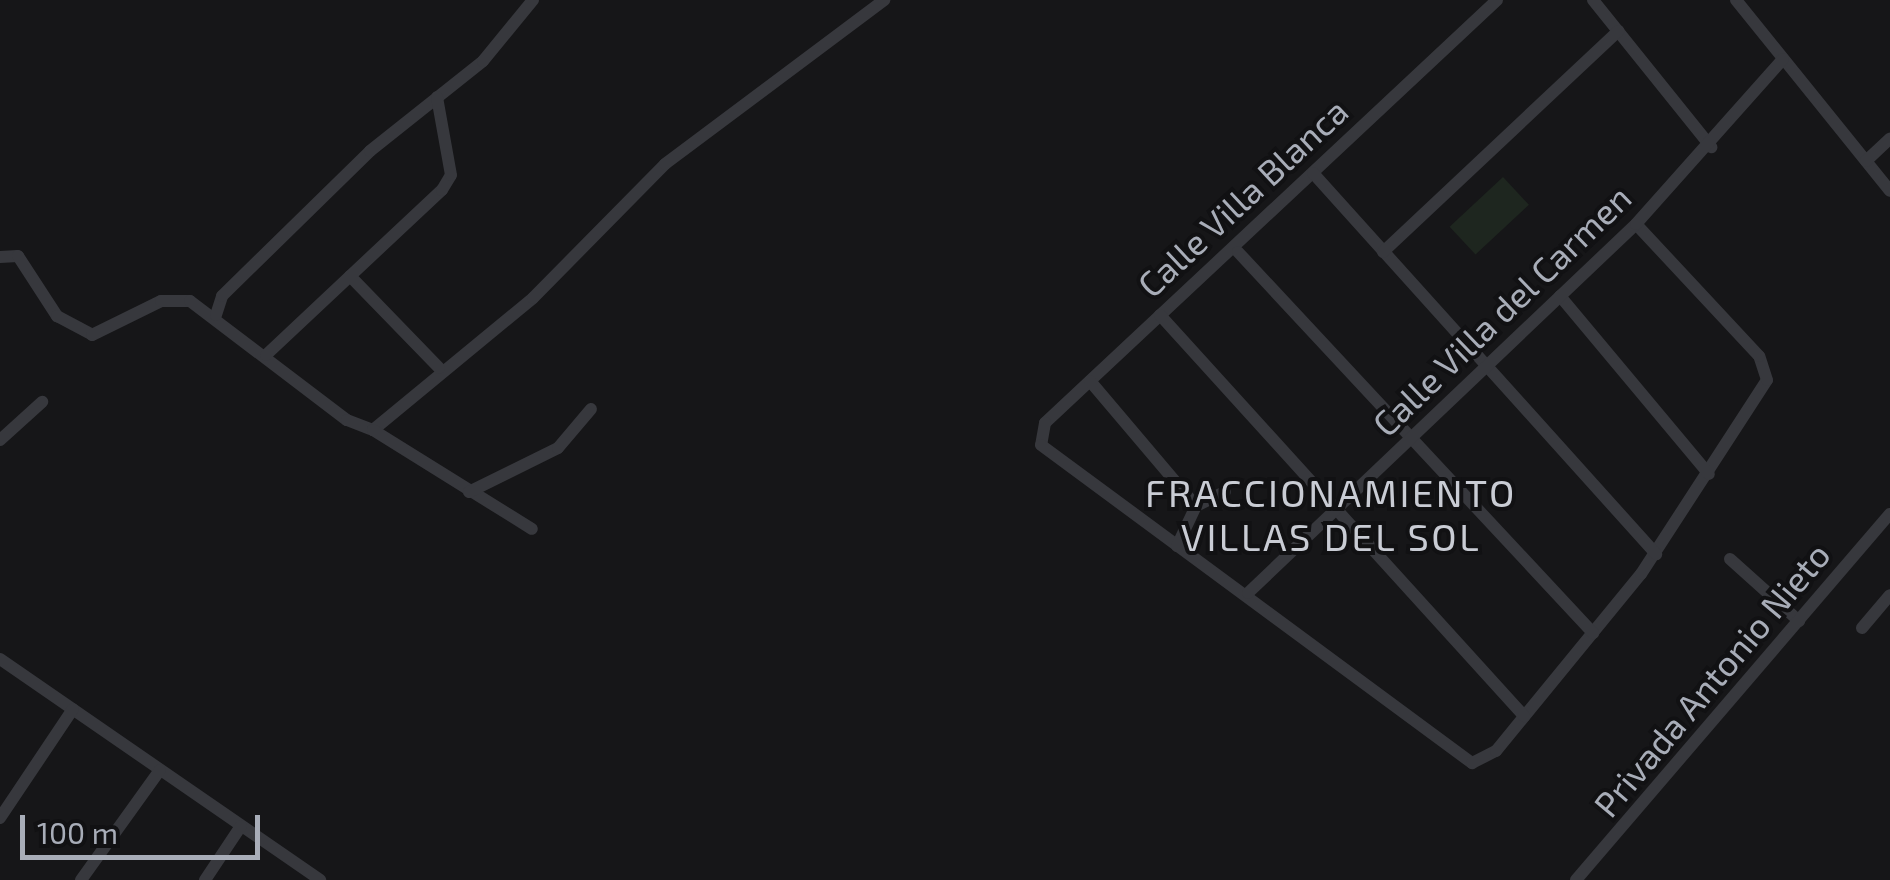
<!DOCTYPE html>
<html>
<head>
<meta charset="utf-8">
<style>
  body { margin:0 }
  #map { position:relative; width:1890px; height:880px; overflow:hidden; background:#161618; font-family:"Exo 2",sans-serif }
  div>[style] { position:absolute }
  .green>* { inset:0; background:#1e261f; transform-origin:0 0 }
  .street>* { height:12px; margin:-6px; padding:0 6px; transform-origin:6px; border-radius:6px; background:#37383d }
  span { translate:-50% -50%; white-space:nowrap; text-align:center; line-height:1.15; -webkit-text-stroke:8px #111113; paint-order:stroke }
  .street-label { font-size:35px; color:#a8adb8 }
  .neighbourhood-label { font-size:38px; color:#c9ccd4; letter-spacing:2.5px }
  .scale { position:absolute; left:20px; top:815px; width:240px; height:45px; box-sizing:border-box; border:5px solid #a8adb8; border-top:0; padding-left:12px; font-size:30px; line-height:35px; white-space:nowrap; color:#a8adb8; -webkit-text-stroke:8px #111113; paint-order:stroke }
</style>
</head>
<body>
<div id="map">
  <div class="green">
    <i style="left:1503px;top:177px;width:38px;height:73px;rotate:47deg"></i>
  </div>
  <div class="street">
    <i style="left:1497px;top:0;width:619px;rotate:136.9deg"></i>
    <i style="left:1045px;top:423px;width:22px;rotate:100deg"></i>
    <i style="left:1041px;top:445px;width:536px;rotate:36.42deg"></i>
    <i style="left:1472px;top:763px;width:27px;rotate:-27deg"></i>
    <i style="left:1496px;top:751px;width:229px;rotate:-50.7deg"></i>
    <i style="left:1641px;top:574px;width:231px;rotate:-57deg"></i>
    <i style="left:1767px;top:380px;width:25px;rotate:-108deg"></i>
    <i style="left:1759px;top:356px;width:180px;rotate:-133deg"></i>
    <i style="left:1593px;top:0;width:189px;rotate:51.2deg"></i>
    <i style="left:1736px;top:0;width:245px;rotate:51.1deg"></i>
    <i style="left:1866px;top:161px;width:33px;rotate:-43deg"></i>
    <i style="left:1313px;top:173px;width:513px;rotate:48deg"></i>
    <i style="left:1238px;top:252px;width:521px;rotate:47.02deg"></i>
    <i style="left:1383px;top:252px;width:323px;rotate:-43.2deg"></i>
    <i style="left:0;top:257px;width:18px;rotate:-3deg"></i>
    <i style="left:18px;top:256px;width:72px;rotate:57deg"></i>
    <i style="left:57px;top:316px;width:40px;rotate:28deg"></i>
    <i style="left:92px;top:335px;width:77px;rotate:-26.2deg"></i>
    <i style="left:161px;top:301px;width:29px"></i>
    <i style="left:190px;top:301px;width:197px;rotate:37.2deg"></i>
    <i style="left:347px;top:420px;width:28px;rotate:21deg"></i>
    <i style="left:373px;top:430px;width:207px;rotate:-39.5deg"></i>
    <i style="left:533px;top:298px;width:188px;rotate:-45.4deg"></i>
    <i style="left:665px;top:164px;width:274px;rotate:-36.8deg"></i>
    <i style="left:350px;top:276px;width:128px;rotate:45.9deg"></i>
    <i style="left:1560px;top:296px;width:232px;rotate:50.1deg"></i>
    <i style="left:216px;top:315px;width:20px;rotate:-72deg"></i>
    <i style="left:222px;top:296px;width:207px;rotate:-44.4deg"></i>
    <i style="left:370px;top:151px;width:144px;rotate:-38.5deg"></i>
    <i style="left:483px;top:61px;width:79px;rotate:-50.7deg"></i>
    <i style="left:1160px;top:315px;width:542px;rotate:47.77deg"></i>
    <i style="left:266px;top:355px;width:241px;rotate:-43.2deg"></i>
    <i style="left:442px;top:190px;width:17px;rotate:-59deg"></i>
    <i style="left:451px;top:175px;width:79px;rotate:-100.2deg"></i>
    <i style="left:1090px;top:381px;width:164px;rotate:49.7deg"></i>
    <i style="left:373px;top:430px;width:187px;rotate:31.9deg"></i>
    <i style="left:0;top:440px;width:57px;rotate:-42.1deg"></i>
    <i style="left:469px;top:492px;width:99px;rotate:-26.3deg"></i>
    <i style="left:558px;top:448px;width:51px;rotate:-49.8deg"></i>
    <i style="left:1196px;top:506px;width:32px;rotate:-26deg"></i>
    <i style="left:1177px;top:546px;width:44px;rotate:-64.6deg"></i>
    <i style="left:1730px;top:559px;width:93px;rotate:41.9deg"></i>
    <i style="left:1248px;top:593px;width:535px;rotate:-43.56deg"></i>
    <i style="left:1636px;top:224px;width:221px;rotate:-48.3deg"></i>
    <i style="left:1862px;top:628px;width:43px;rotate:-49.7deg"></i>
    <i style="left:0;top:659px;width:389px;rotate:34.6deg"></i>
    <i style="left:0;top:818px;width:131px;rotate:-56.2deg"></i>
    <i style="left:81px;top:880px;width:135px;rotate:-54.3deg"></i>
    <i style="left:205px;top:880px;width:65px;rotate:-56.3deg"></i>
    <i style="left:1576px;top:880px;width:482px;rotate:-49.4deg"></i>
  </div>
  <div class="street-label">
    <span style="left:1242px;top:197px;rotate:-43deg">Calle Villa Blanca</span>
    <span style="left:1501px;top:310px;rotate:-44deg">Calle Villa del Carmen</span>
    <span style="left:1711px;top:679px;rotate:-50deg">Privada Antonio Nieto</span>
  </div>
  <div class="neighbourhood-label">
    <span style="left:1331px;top:515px">FRACCIONAMIENTO<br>VILLAS DEL SOL</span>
  </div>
  <div class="scale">100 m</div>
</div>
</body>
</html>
